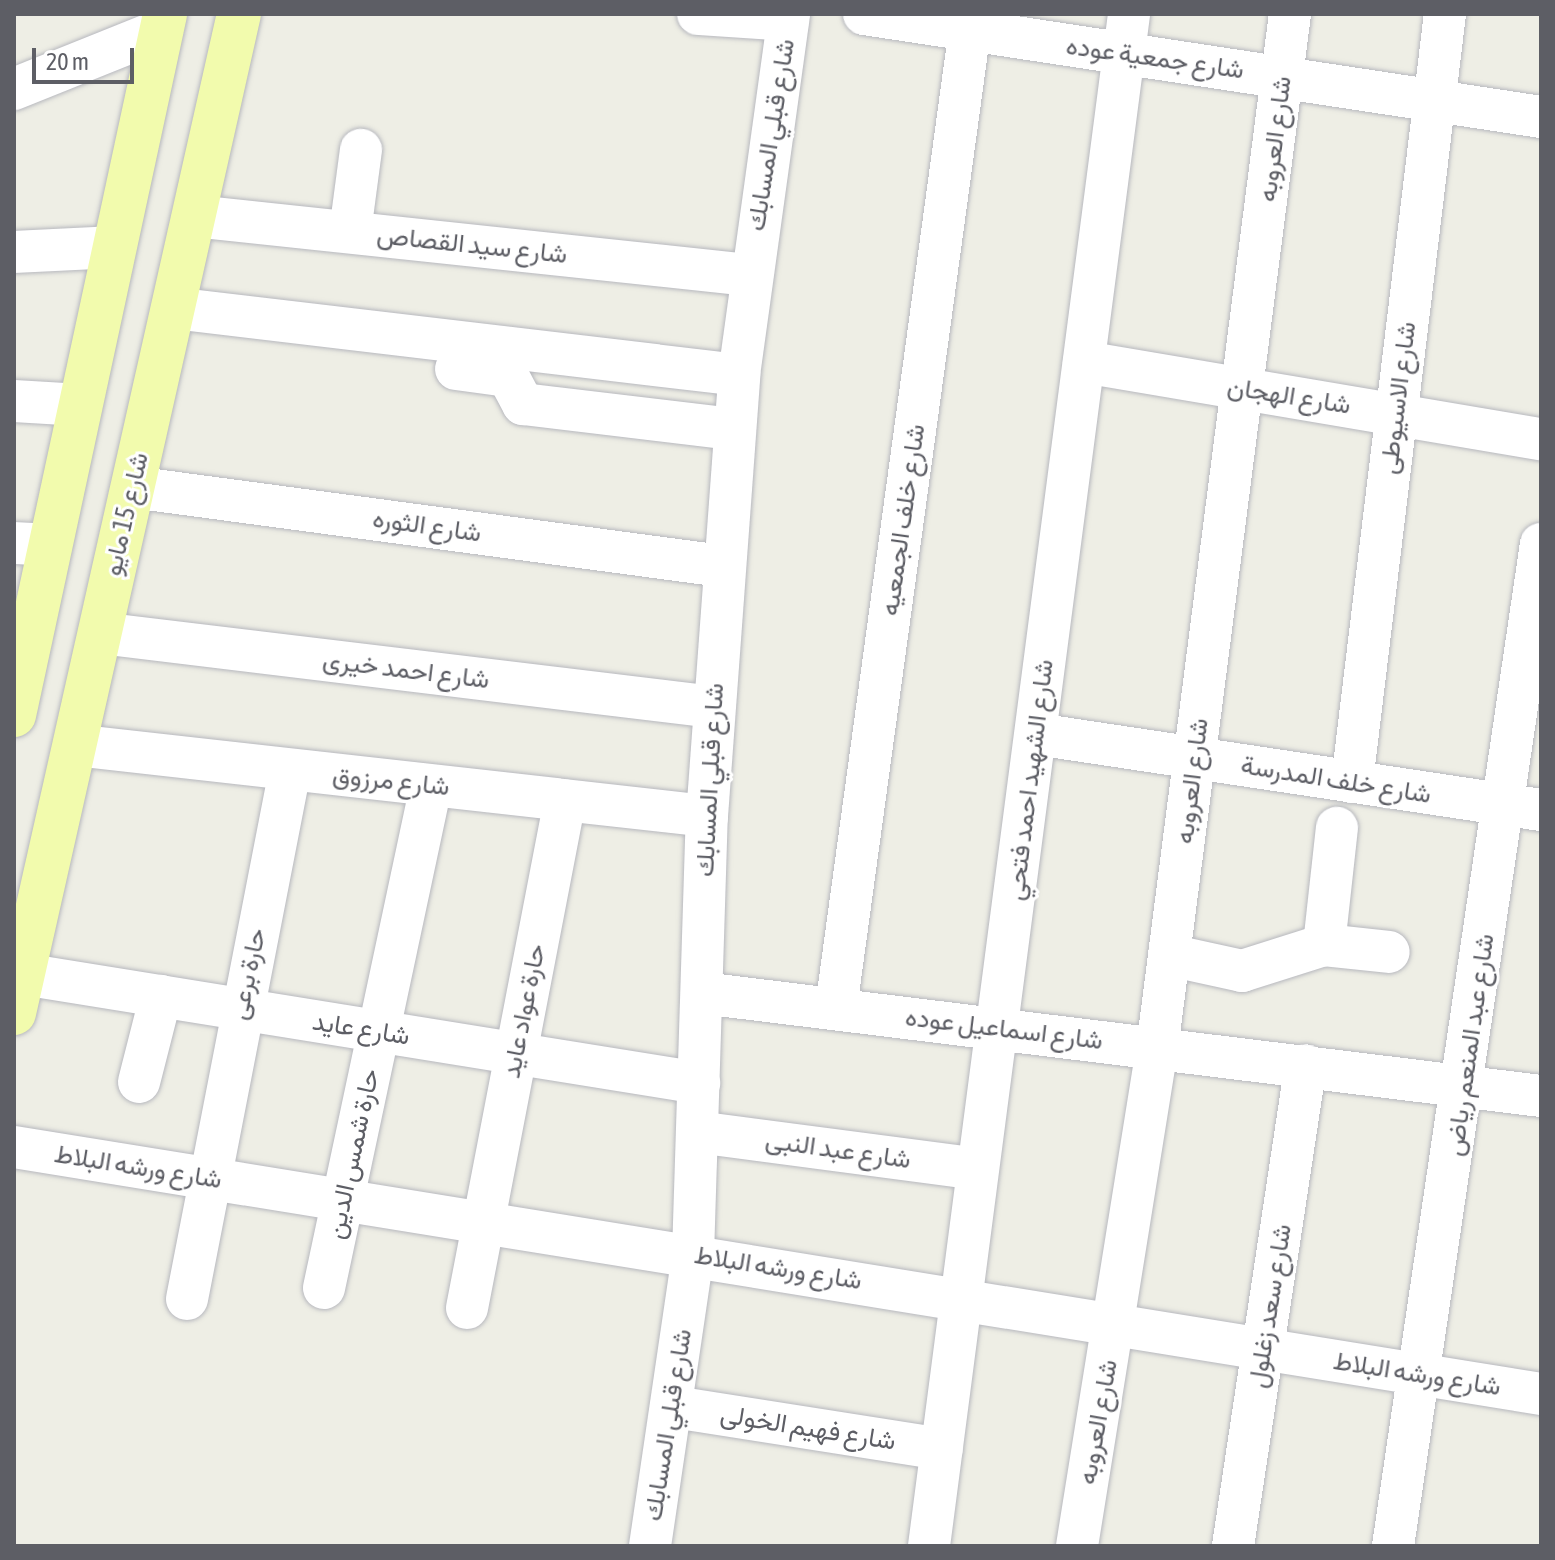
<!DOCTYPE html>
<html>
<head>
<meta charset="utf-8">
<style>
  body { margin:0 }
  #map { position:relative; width:1555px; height:1560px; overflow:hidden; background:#eeeee5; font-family:"Asap Condensed",Vazirmatn,sans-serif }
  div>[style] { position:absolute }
  .roads { filter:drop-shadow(0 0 2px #b7b8be) drop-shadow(0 0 2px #b7b8be) }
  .minor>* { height:42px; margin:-21px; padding:0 21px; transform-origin:21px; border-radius:21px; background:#fff }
  .major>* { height:44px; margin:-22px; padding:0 22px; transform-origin:22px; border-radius:22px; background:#f2fbad }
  span { translate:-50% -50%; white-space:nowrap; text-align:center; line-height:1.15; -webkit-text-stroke:6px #fff; paint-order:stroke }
  .street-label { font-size:26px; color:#5d5e65 }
  .frame { position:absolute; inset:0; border:16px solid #5d5e65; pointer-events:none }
  .scale { position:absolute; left:32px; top:48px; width:102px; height:36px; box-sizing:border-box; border:4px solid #5d5e65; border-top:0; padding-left:10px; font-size:24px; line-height:28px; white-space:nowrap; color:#5d5e65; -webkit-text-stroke:6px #fff; paint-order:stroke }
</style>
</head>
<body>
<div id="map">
  <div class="roads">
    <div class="minor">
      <i style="left:698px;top:14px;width:90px;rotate:3.8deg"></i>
      <i style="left:864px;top:14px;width:685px;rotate:8.65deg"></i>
      <i style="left:14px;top:89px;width:158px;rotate:-21.9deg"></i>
      <i style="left:194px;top:216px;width:559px;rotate:6.06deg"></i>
      <i style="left:350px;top:232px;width:83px;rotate:-82.4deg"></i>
      <i style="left:14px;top:252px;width:101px;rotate:-2.8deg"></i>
      <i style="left:173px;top:308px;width:570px;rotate:6.75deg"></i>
      <i style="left:1084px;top:362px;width:463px;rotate:9.6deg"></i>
      <i style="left:456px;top:369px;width:52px;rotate:7.7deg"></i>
      <i style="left:508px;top:376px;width:32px;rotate:62deg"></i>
      <i style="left:523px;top:404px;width:212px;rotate:6.8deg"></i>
      <i style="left:14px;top:401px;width:67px;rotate:3.4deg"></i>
      <i style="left:132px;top:487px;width:595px;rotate:7.63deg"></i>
      <i style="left:14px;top:543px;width:37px;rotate:3deg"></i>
      <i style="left:100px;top:633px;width:617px;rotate:6.88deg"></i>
      <i style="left:1036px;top:734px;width:511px;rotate:8.56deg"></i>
      <i style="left:74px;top:745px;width:637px;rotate:6.4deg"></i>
      <i style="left:1352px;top:782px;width:774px;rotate:-83.1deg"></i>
      <i style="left:1324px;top:945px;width:118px;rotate:-83.7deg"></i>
      <i style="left:1169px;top:955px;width:75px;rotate:12.4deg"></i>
      <i style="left:1242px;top:971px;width:86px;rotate:-17.6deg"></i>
      <i style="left:1324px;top:945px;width:65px;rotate:6.1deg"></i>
      <i style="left:23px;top:974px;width:685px;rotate:9.16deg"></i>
      <i style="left:702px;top:993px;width:845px;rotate:7deg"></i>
      <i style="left:836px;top:1008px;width:1003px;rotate:-82.21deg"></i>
      <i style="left:139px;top:1082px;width:89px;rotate:-75.7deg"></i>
      <i style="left:697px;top:1132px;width:283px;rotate:7.5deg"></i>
      <i style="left:14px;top:1147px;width:1547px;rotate:9.19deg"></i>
      <i style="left:324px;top:1288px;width:513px;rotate:-77.97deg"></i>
      <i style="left:187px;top:1299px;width:539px;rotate:-78.98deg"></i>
      <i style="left:467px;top:1308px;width:517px;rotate:-79.08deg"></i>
      <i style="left:674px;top:1407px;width:271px;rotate:8.9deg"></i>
      <i style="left:650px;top:1546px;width:294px;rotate:-81.6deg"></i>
      <i style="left:693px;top:1255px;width:439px;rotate:-88.2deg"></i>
      <i style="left:707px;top:816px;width:442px;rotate:-85.8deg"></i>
      <i style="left:739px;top:375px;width:364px;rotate:-82.1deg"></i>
      <i style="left:929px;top:1546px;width:1545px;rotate:-82.56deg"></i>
      <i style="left:1077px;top:1546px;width:503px;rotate:-80.86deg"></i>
      <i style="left:1157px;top:1049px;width:1044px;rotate:-82.68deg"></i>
      <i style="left:1233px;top:1546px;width:486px;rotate:-81.4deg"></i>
      <i style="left:1393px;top:1546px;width:1013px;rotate:-81.6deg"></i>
    </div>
    <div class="major">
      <i style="left:14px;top:715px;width:717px;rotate:-77.84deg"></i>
      <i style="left:14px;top:1013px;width:1024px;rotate:-77.31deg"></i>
    </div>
  </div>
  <div class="street-label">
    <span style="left:1155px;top:58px;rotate:8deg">شارع جمعية عوده</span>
    <span style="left:771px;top:135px;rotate:-81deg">شارع قبلي المسابك</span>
    <span style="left:1275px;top:139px;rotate:-83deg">شارع العروبه</span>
    <span style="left:472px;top:245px;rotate:6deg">شارع سيد القصاص</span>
    <span style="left:1289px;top:396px;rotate:9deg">شارع الهجان</span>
    <span style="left:1398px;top:398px;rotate:-83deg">شارع الاسيوطى</span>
    <span style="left:126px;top:514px;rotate:-77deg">شارع 15 مايو</span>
    <span style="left:903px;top:520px;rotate:-82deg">شارع خلف الجمعيه</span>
    <span style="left:427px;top:526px;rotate:8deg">شارع الثوره</span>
    <span style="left:406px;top:670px;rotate:7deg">شارع احمد خيرى</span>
    <span style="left:710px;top:780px;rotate:-87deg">شارع قبلي المسابك</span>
    <span style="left:1030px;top:780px;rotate:-83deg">شارع الشهيد احمد فتحي</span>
    <span style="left:1336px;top:780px;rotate:9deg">شارع خلف المدرسة</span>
    <span style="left:391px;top:781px;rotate:6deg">شارع مرزوق</span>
    <span style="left:1192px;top:781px;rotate:-83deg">شارع العروبه</span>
    <span style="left:248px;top:974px;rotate:-78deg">حارة برعى</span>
    <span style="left:524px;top:1011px;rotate:-79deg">حارة عواد عايد</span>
    <span style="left:361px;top:1029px;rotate:9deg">شارع عايد</span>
    <span style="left:1004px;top:1029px;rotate:7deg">شارع اسماعيل عوده</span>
    <span style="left:1470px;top:1045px;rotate:-82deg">شارع عبد المنعم رياض</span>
    <span style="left:838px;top:1150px;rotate:8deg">شارع عبد النبى</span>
    <span style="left:353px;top:1154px;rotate:-78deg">حارة شمس الدين</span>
    <span style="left:138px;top:1167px;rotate:9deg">شارع ورشه البلاط</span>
    <span style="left:778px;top:1268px;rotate:9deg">شارع ورشه البلاط</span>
    <span style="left:1270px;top:1306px;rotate:-81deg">شارع سعد زغلول</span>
    <span style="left:1417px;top:1374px;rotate:9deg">شارع ورشه البلاط</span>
    <span style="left:1098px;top:1422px;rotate:-80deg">شارع العروبه</span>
    <span style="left:668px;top:1425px;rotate:-81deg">شارع قبلي المسابك</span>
    <span style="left:808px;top:1428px;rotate:9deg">شارع فهيم الخولى</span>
  </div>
  <div class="frame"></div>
  <div class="scale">20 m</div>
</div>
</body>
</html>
